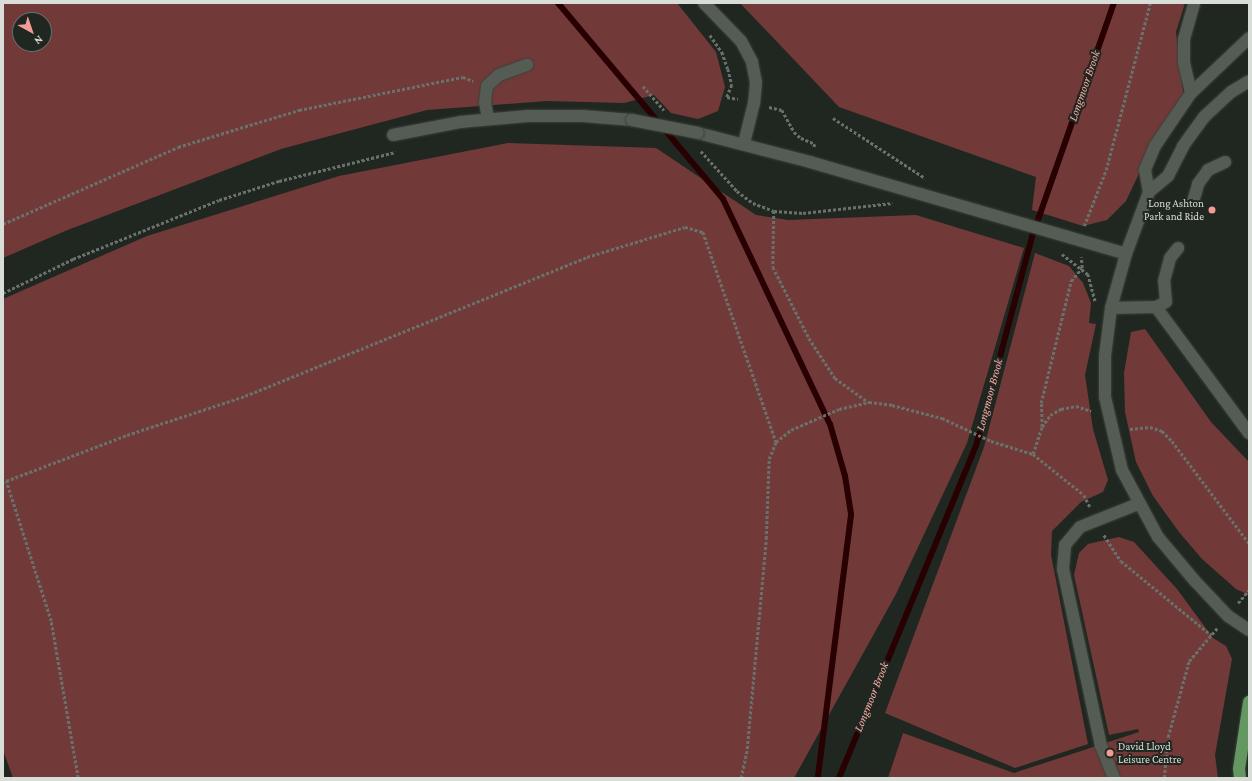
<!DOCTYPE html>
<html>
<head>
<meta charset="utf-8">
<style>
  body { margin:0 }
  #map { position:relative; width:1252px; height:781px; overflow:hidden; background:#202720; font-family:"Crimson Pro",serif }
  div>[style] { position:absolute }
  .green>* { inset:0; background:#713a39 }
  .stream>* { height:6px; margin:-3px; padding:0 3px; transform-origin:3px; border-radius:3px; background:#280001 }
  .path>* { height:2.5px; margin-top:-1.25px; transform-origin:0; background:repeating-linear-gradient(90deg,#6a706a 0 3px,transparent 0 5px) }
  .roads { filter:drop-shadow(0 0 1px #3c413b) drop-shadow(0 0 1px #3c413b) }
  .minor>* { height:12px; margin:-6px; padding:0 6px; transform-origin:6px; border-radius:6px; background:#545c54 }
  .highway>* { height:12px; margin:-6px; padding:0 6px; transform-origin:6px; border-radius:6px; background:#649762 }
  .bridges { filter:drop-shadow(0 0 1px #3c413b) drop-shadow(0 0 1px #3c413b) }
  .minor-bridge>* { height:12px; margin:-6px; padding:0 6px; transform-origin:6px; border-radius:6px; background:#545c54 }
  .dots>* { width:11px; height:11px; translate:-50% -50%; box-sizing:border-box; border:2px solid #202720; border-radius:50% }
  span { translate:-50% -50%; white-space:nowrap; text-align:center; line-height:1.15; -webkit-text-stroke:4px #202720; paint-order:stroke }
  .poi-label { font-size:11px; color:#d9ddd8 }
  .right { translate:-100% -50%; text-align:right }
  .left { translate:0 -50%; text-align:left }
  .water-label { font-size:12px; color:#f8a9a5; font-style:italic }
  .frame { position:absolute; inset:0; border:4px solid #d9ddd8; pointer-events:none }
  .north { position:absolute; left:12px; top:12px; width:40px; height:40px; box-sizing:border-box; background:#202720; border:1px solid #6a706a; border-radius:50%; rotate:140deg; font-size:11px; font-weight:700; line-height:16px; text-align:center; color:#d9ddd8 }
  .north::after { content:''; display:block; margin:auto; width:14px; height:18px; background:#f59b97; clip-path:polygon(50% 0,100% 100%,50% 72%,0 100%) }
</style>
</head>
<body>
<div id="map">
  <div class="green">
    <i style="clip-path:polygon(evenodd,3px 3px,677px 3px,716px 52px,725px 87px,718px 111px,698px 119px,671px 113px,654px 95px,624px 103px,547px 101px,427px 110px,281px 149px,65px 231px,3px 258px,3px 3px,20px 20px,44px 20px,44px 44px,20px 44px,20px 20px)"></i>
    <i style="clip-path:polygon(740px 3px,1185px 3px,1176px 32px,1184px 99px,1151px 148px,1126px 201px,1107px 220px,1083px 226px,1032px 210px,1036px 177px,839px 107px)"></i>
    <i style="clip-path:polygon(508px 143px,656px 148px,756px 215px,788px 220px,916px 215px,1024px 248px,967px 443px,896px 594px,794px 778px,13px 778px,3px 750px,3px 299px,147px 236px,339px 176px)"></i>
    <i style="clip-path:polygon(1035px 253px,1069px 266px,1083px 283px,1091px 303px,1089px 323px,1096px 324px,1085px 375px,1093px 429px,1108px 480px,1103px 492px,1081px 502px,1052px 531px,1051px 555px,1088px 744px,1015px 768px,885px 713px,984px 447px)"></i>
    <i style="clip-path:polygon(1145px 329px,1211px 422px,1249px 462px,1249px 595px,1236px 589px,1202px 559px,1179px 532px,1153px 496px,1136px 462px,1125px 412px,1124px 373px,1131px 332px)"></i>
    <i style="clip-path:polygon(1119px 537px,1134px 542px,1177px 589px,1213px 638px,1226px 646px,1232px 659px,1215px 755px,1218px 778px,888px 778px,903px 733px,1014px 773px,1139px 732px,1138px 729px,1109px 735px,1074px 575px,1079px 553px,1088px 544px)"></i>
  </div>
  <div class="stream">
    <i style="left:558px;top:3px;width:256px;rotate:49.9deg"></i>
    <i style="left:723px;top:199px;width:249px;rotate:64.6deg"></i>
    <i style="left:830px;top:424px;width:54px;rotate:73.9deg"></i>
    <i style="left:845px;top:476px;width:39px;rotate:81deg"></i>
    <i style="left:851px;top:515px;width:265px;rotate:97.2deg"></i>
    <i style="left:839px;top:778px;width:359px;rotate:-67.6deg"></i>
    <i style="left:976px;top:446px;width:220px;rotate:-75deg"></i>
    <i style="left:1033px;top:234px;width:245px;rotate:-70.7deg"></i>
  </div>
  <div class="path">
    <i style="left:710px;top:35px;width:21px;rotate:55deg"></i>
    <i style="left:722px;top:52px;width:18px;rotate:71deg"></i>
    <i style="left:728px;top:69px;width:16px;rotate:76deg"></i>
    <i style="left:732px;top:85px;width:13px;rotate:113deg"></i>
    <i style="left:727px;top:97px;width:11px;rotate:10deg"></i>
    <i style="left:643px;top:86px;width:32px;rotate:49deg"></i>
    <i style="left:769px;top:107px;width:13px;rotate:13deg"></i>
    <i style="left:782px;top:110px;width:25px;rotate:61deg"></i>
    <i style="left:794px;top:132px;width:9px;rotate:41deg"></i>
    <i style="left:801px;top:138px;width:15px;rotate:23deg"></i>
    <i style="left:815px;top:144px;width:3px;rotate:108deg"></i>
    <i style="left:833px;top:118px;width:110px;rotate:33.1deg"></i>
    <i style="left:701px;top:151px;width:54px;rotate:48deg"></i>
    <i style="left:737px;top:191px;width:20px;rotate:37deg"></i>
    <i style="left:753px;top:203px;width:22px;rotate:21deg"></i>
    <i style="left:774px;top:211px;width:29px;rotate:4deg"></i>
    <i style="left:803px;top:213px;width:90px;rotate:-6.4deg"></i>
    <i style="left:774px;top:211px;width:56px;rotate:91deg"></i>
    <i style="left:773px;top:267px;width:80px;rotate:63.1deg"></i>
    <i style="left:809px;top:338px;width:48px;rotate:57deg"></i>
    <i style="left:835px;top:378px;width:41px;rotate:36deg"></i>
    <i style="left:3px;top:224px;width:191px;rotate:-23.7deg"></i>
    <i style="left:178px;top:147px;width:127px;rotate:-17deg"></i>
    <i style="left:299px;top:110px;width:167px;rotate:-11.4deg"></i>
    <i style="left:463px;top:77px;width:11px;rotate:22deg"></i>
    <i style="left:1084px;top:226px;width:60px;rotate:-68.6deg"></i>
    <i style="left:1106px;top:170px;width:173px;rotate:-75.2deg"></i>
    <i style="left:1062px;top:254px;width:33px;rotate:38deg"></i>
    <i style="left:1088px;top:274px;width:28px;rotate:75deg"></i>
    <i style="left:3px;top:293px;width:78px;rotate:-25.9deg"></i>
    <i style="left:73px;top:259px;width:157px;rotate:-22deg"></i>
    <i style="left:219px;top:200px;width:63px;rotate:-17.6deg"></i>
    <i style="left:279px;top:181px;width:120px;rotate:-14deg"></i>
    <i style="left:1042px;top:427px;width:24px;rotate:-92deg"></i>
    <i style="left:1041px;top:403px;width:126px;rotate:-76.2deg"></i>
    <i style="left:1071px;top:281px;width:17px;rotate:-50deg"></i>
    <i style="left:1082px;top:268px;width:11px;rotate:-95deg"></i>
    <i style="left:1130px;top:429px;width:20px;rotate:-6deg"></i>
    <i style="left:1150px;top:427px;width:13px;rotate:18deg"></i>
    <i style="left:1162px;top:431px;width:14px;rotate:45deg"></i>
    <i style="left:1172px;top:441px;width:128px;rotate:53deg"></i>
    <i style="left:1033px;top:454px;width:28px;rotate:-72deg"></i>
    <i style="left:1042px;top:427px;width:14px;rotate:-56deg"></i>
    <i style="left:1050px;top:415px;width:13px;rotate:-29deg"></i>
    <i style="left:1061px;top:409px;width:15px;rotate:-11deg"></i>
    <i style="left:1076px;top:406px;width:16px;rotate:18deg"></i>
    <i style="left:1104px;top:535px;width:31px;rotate:57deg"></i>
    <i style="left:1121px;top:561px;width:117px;rotate:39.4deg"></i>
    <i style="left:1238px;top:603px;width:17px;rotate:-50deg"></i>
    <i style="left:78px;top:778px;width:159px;rotate:-99.8deg"></i>
    <i style="left:51px;top:621px;width:147px;rotate:-107.8deg"></i>
    <i style="left:6px;top:481px;width:129px;rotate:-20.8deg"></i>
    <i style="left:127px;top:435px;width:124px;rotate:-18.3deg"></i>
    <i style="left:245px;top:396px;width:369px;rotate:-22.1deg"></i>
    <i style="left:587px;top:257px;width:102px;rotate:-17deg"></i>
    <i style="left:685px;top:227px;width:19px;rotate:16deg"></i>
    <i style="left:703px;top:232px;width:222px;rotate:70.8deg"></i>
    <i style="left:741px;top:778px;width:30px;rotate:-78deg"></i>
    <i style="left:747px;top:749px;width:211px;rotate:-84.8deg"></i>
    <i style="left:766px;top:539px;width:80px;rotate:-87.9deg"></i>
    <i style="left:769px;top:459px;width:18px;rotate:-68deg"></i>
    <i style="left:776px;top:442px;width:19px;rotate:-39deg"></i>
    <i style="left:791px;top:430px;width:52px;rotate:-23.6deg"></i>
    <i style="left:839px;top:409px;width:31px;rotate:-13deg"></i>
    <i style="left:869px;top:402px;width:23px;rotate:7deg"></i>
    <i style="left:892px;top:405px;width:52px;rotate:14.6deg"></i>
    <i style="left:942px;top:418px;width:54px;rotate:25.1deg"></i>
    <i style="left:991px;top:441px;width:44px;rotate:17.2deg"></i>
    <i style="left:1033px;top:454px;width:65px;rotate:38.8deg"></i>
    <i style="left:1084px;top:495px;width:13px;rotate:63deg"></i>
    <i style="left:1164px;top:778px;width:41px;rotate:-84.4deg"></i>
    <i style="left:1168px;top:737px;width:79px;rotate:-74.6deg"></i>
    <i style="left:1189px;top:661px;width:45px;rotate:-49.5deg"></i>
  </div>
  <div class="roads">
    <div class="minor">
      <i style="left:704px;top:3px;width:53px;rotate:45.8deg"></i>
      <i style="left:741px;top:41px;width:24px;rotate:62deg"></i>
      <i style="left:752px;top:62px;width:20px;rotate:79deg"></i>
      <i style="left:756px;top:82px;width:21px;rotate:95deg"></i>
      <i style="left:754px;top:103px;width:41px;rotate:104deg"></i>
      <i style="left:1249px;top:38px;width:80px;rotate:136.5deg"></i>
      <i style="left:1191px;top:93px;width:64px;rotate:124.2deg"></i>
      <i style="left:1155px;top:146px;width:26px;rotate:113deg"></i>
      <i style="left:1145px;top:170px;width:22px;rotate:80deg"></i>
      <i style="left:1149px;top:192px;width:66px;rotate:110.4deg"></i>
      <i style="left:1126px;top:254px;width:56px;rotate:105.5deg"></i>
      <i style="left:1111px;top:308px;width:48px;rotate:97.1deg"></i>
      <i style="left:1105px;top:356px;width:41px;rotate:90deg"></i>
      <i style="left:1105px;top:397px;width:75px;rotate:76.9deg"></i>
      <i style="left:1122px;top:470px;width:76px;rotate:61.8deg"></i>
      <i style="left:1158px;top:537px;width:56px;rotate:50.1deg"></i>
      <i style="left:1194px;top:580px;width:50px;rotate:46.6deg"></i>
      <i style="left:1228px;top:616px;width:25px;rotate:34deg"></i>
      <i style="left:1191px;top:93px;width:31px;rotate:-103deg"></i>
      <i style="left:1184px;top:63px;width:24px;rotate:-90deg"></i>
      <i style="left:1184px;top:39px;width:37px;rotate:-74deg"></i>
      <i style="left:488px;top:118px;width:16px;rotate:-101deg"></i>
      <i style="left:485px;top:102px;width:16px;rotate:-83deg"></i>
      <i style="left:487px;top:86px;width:16px;rotate:-43deg"></i>
      <i style="left:499px;top:75px;width:30px;rotate:-20deg"></i>
      <i style="left:698px;top:133px;width:116px;rotate:14.5deg"></i>
      <i style="left:810px;top:162px;width:329px;rotate:16.2deg"></i>
      <i style="left:393px;top:135px;width:68px;rotate:-11deg"></i>
      <i style="left:460px;top:122px;width:68px;rotate:-5deg"></i>
      <i style="left:528px;top:116px;width:55px"></i>
      <i style="left:583px;top:116px;width:49px;rotate:4.7deg"></i>
      <i style="left:1149px;top:192px;width:25px;rotate:-40deg"></i>
      <i style="left:1168px;top:176px;width:34px;rotate:-63deg"></i>
      <i style="left:1183px;top:146px;width:36px;rotate:-54deg"></i>
      <i style="left:1204px;top:117px;width:37px;rotate:-43deg"></i>
      <i style="left:1231px;top:92px;width:21px;rotate:-31deg"></i>
      <i style="left:1193px;top:202px;width:19px;rotate:-74deg"></i>
      <i style="left:1198px;top:184px;width:17px;rotate:-54deg"></i>
      <i style="left:1208px;top:170px;width:19px;rotate:-25deg"></i>
      <i style="left:1156px;top:307px;width:157px;rotate:53.6deg"></i>
      <i style="left:1111px;top:308px;width:45px;rotate:-1.3deg"></i>
      <i style="left:1156px;top:307px;width:11px;rotate:-27deg"></i>
      <i style="left:1166px;top:302px;width:21px;rotate:-95deg"></i>
      <i style="left:1164px;top:281px;width:24px;rotate:-75deg"></i>
      <i style="left:1170px;top:258px;width:13px;rotate:-51deg"></i>
      <i style="left:1114px;top:778px;width:35px;rotate:-112deg"></i>
      <i style="left:1101px;top:746px;width:181px;rotate:-102.1deg"></i>
      <i style="left:1063px;top:569px;width:24px;rotate:-85deg"></i>
      <i style="left:1065px;top:545px;width:23px;rotate:-50deg"></i>
      <i style="left:1080px;top:527px;width:62px;rotate:-21.6deg"></i>
    </div>
    <div class="highway">
      <i style="left:1240px;top:778px;width:9px;rotate:-96deg"></i>
      <i style="left:1239px;top:769px;width:68px;rotate:-81.5deg"></i>
    </div>
  </div>
  <div class="bridges">
    <div class="minor-bridge">
      <i style="left:632px;top:120px;width:67px;rotate:11.1deg"></i>
    </div>
  </div>
  <div class="dots">
    <i style="left:1212px;top:210px;background:#f59b97"></i>
    <i style="left:1110px;top:753px;background:#f59b97"></i>
  </div>
  <div class="poi-label">
    <span class="right" style="left:1204px;top:210px">Long Ashton<br>Park and Ride</span>
    <span class="left" style="left:1118px;top:753px">David Lloyd<br>Leisure Centre</span>
  </div>
  <div class="water-label">
    <span style="left:1085px;top:86px;rotate:-71deg">Longmoor Brook</span>
    <span style="left:990px;top:395px;rotate:-75deg">Longmoor Brook</span>
    <span style="left:872px;top:697px;rotate:-68deg">Longmoor Brook</span>
  </div>
  <div class="frame"></div>
  <div class="north">N</div>
</div>
</body>
</html>
